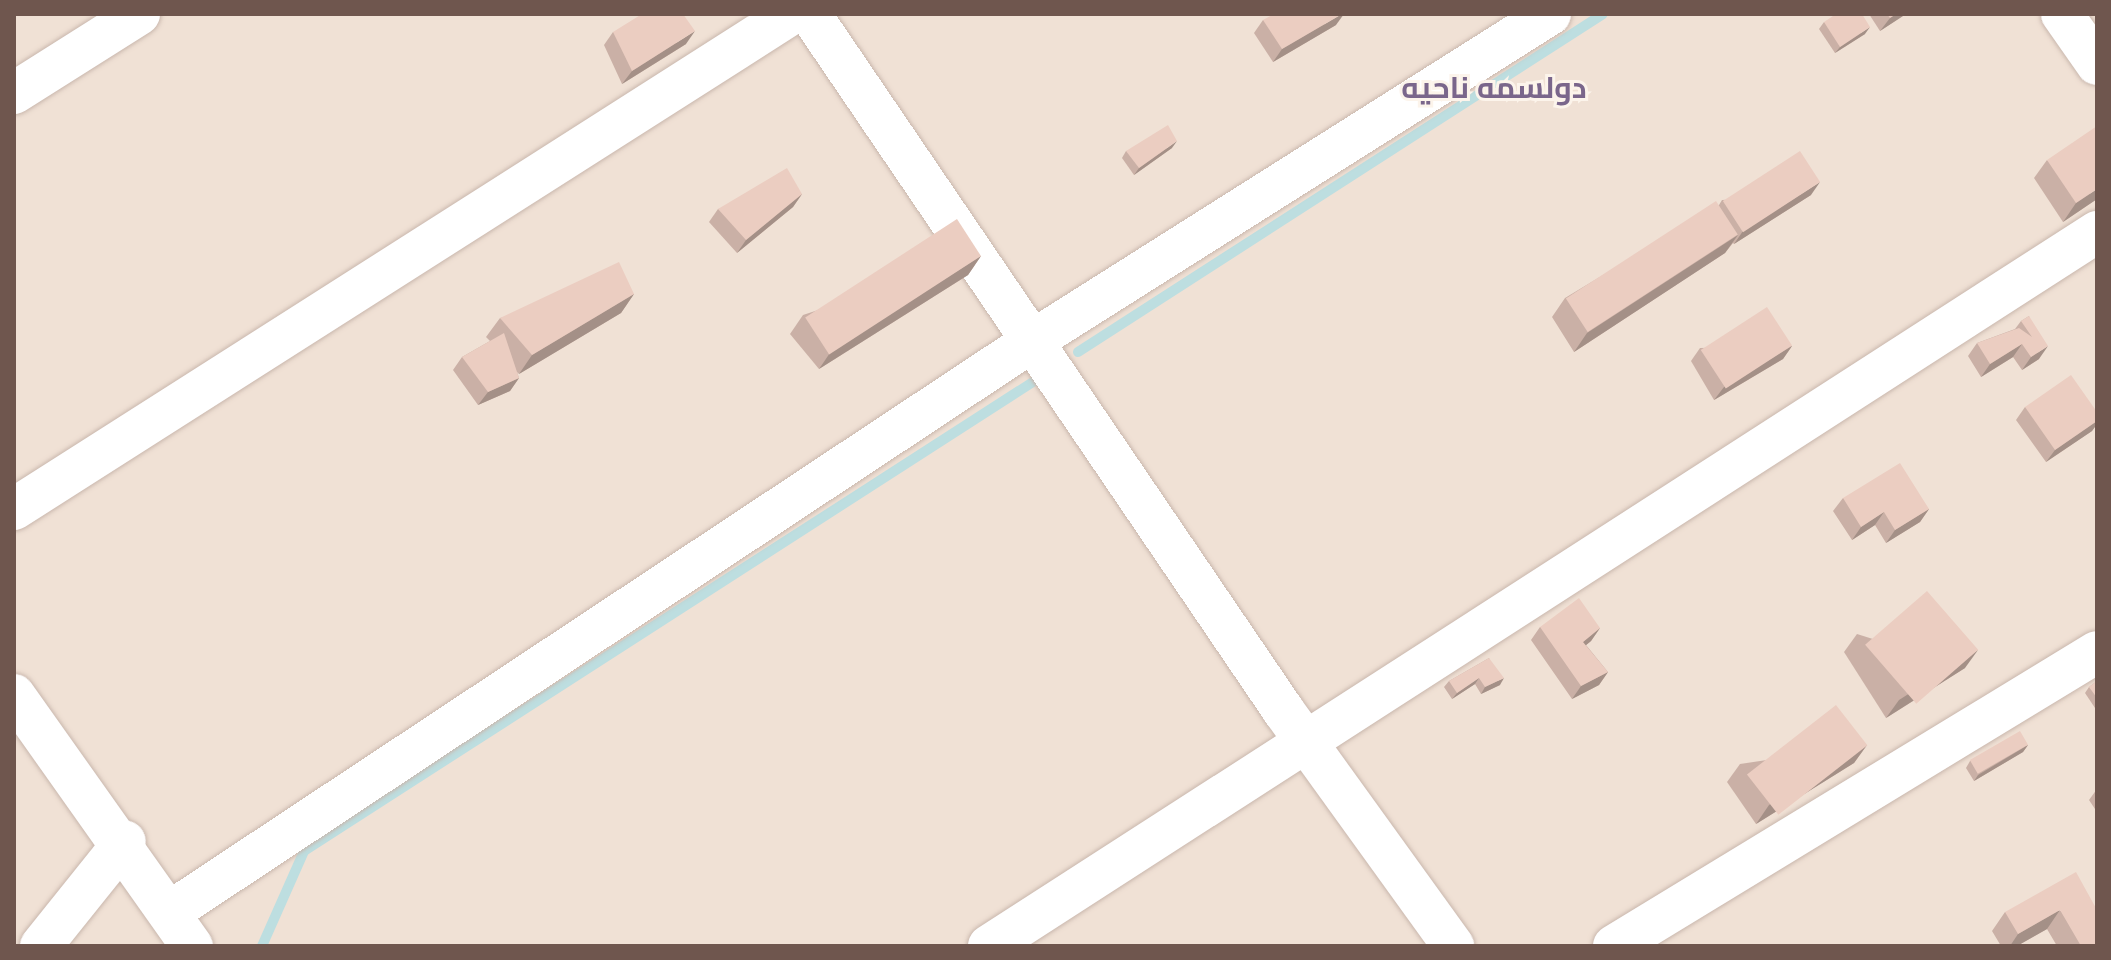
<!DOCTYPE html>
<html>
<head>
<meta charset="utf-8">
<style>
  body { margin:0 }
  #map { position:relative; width:2111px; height:960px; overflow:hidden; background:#f9efe5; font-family:"Noto Sans",Cairo,sans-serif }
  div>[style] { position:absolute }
  .residential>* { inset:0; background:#f0e1d5; transform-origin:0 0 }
  .stream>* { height:10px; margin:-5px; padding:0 5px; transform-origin:5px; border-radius:5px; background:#bddee0 }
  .roads { filter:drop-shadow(0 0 2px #c9b7ad) drop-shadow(0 0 2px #c9b7ad) }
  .minor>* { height:42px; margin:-21px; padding:0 21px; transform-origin:21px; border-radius:21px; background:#fff }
  .wall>* { inset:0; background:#cab0a6 }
  .shaded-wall>* { inset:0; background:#a49087 }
  .building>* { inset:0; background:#ebcdc1; transform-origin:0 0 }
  span { translate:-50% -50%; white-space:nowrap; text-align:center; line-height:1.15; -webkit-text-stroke:6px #fcf4eb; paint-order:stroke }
  .district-label { font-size:30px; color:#7a668b; font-weight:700 }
  .frame { position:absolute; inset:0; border:16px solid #6f564e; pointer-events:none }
</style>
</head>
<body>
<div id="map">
  <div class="residential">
    <i style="left:14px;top:14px;width:2083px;height:932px"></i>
  </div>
  <div class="stream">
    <i style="left:1078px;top:352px;width:624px;rotate:-32.77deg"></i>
    <i style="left:262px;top:946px;width:104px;rotate:-66.1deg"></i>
    <i style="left:304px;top:851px;width:867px;rotate:-32.76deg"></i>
  </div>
  <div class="roads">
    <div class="minor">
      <i style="left:810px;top:14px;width:842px;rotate:55.8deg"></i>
      <i style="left:1283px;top:710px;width:291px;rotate:54.2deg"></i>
      <i style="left:2062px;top:14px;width:61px;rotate:55deg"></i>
      <i style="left:14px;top:93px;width:148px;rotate:-32.3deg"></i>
      <i style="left:14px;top:509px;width:921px;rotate:-32.5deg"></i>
      <i style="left:14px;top:695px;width:308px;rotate:54.7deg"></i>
      <i style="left:170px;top:912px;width:1040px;rotate:-33.51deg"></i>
      <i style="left:1037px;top:338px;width:607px;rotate:-32.28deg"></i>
      <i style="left:41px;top:946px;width:134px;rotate:-51.3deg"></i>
      <i style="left:989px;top:946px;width:1318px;rotate:-32.8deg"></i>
      <i style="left:1614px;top:946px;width:565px;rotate:-31.33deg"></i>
    </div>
  </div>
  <div class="wall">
    <i style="clip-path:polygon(1869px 14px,1906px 14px,1880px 31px)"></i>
    <i style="clip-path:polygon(1263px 20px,1336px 25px,1273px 62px,1254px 33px)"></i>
    <i style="clip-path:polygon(1824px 22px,1865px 34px,1835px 53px,1819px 29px)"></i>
    <i style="clip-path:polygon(613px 32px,686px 44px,622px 84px,604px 45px)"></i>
    <i style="clip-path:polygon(1172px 148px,1134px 175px,1122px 158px,1126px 151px)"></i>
    <i style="clip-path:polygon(2047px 160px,2097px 199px,2063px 222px,2034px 178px)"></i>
    <i style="clip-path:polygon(802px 194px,793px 207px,737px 253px,709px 222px,718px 209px)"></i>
    <i style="clip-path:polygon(1811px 195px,1734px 244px,1733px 243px,1725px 253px,1574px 352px,1552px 317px,1565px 298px,1719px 205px,1722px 200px)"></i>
    <i style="clip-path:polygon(981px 256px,968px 275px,819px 369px,790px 334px,803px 315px)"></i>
    <i style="clip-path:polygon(634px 294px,621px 313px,519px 374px,517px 372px,519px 378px,510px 391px,478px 405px,453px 370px,462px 357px,490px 341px,486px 337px,500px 318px)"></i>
    <i style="clip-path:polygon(2029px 316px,2039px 359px,2022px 370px,2013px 357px,1981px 377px,1968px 356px,1977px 343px,2015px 329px,2021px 321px)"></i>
    <i style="clip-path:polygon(1792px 346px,1783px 359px,1714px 400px,1691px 361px,1700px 348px)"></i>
    <i style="clip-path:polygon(2025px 407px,2097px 412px,2097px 424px,2092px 431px,2046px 462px,2016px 420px)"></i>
    <i style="clip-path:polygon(1843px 498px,1929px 509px,1920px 522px,1886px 543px,1875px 525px,1852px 540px,1833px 511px)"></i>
    <i style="clip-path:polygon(1540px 627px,1600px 628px,1591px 641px,1586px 645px,1608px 672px,1599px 685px,1572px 699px,1531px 640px)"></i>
    <i style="clip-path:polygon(1857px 634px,1965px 668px,1886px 718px,1844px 652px)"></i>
    <i style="clip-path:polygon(1489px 658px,1500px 685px,1481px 694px,1475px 684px,1452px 699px,1444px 687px,1449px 681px)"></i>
    <i style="clip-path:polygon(2097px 681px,2097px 711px,2085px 693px,2089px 687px)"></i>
    <i style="clip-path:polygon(1867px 745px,1854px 763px,1756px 824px,1727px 782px,1740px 764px)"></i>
    <i style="clip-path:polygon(2028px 745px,2023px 752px,1974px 781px,1966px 768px,1970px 761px)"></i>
    <i style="clip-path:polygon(2097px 789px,2097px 812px,2089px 800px)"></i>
    <i style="clip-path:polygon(2097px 910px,2097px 946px,2057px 946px,2047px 929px,2017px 946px,2001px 946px,1992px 931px,2005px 912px)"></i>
  </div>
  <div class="shaded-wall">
    <i style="clip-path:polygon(1342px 14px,1344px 14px,1336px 25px,1273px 62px,1282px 49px)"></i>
    <i style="clip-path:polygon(1896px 14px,1906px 14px,1880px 31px,1890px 18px)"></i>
    <i style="clip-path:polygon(1870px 27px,1865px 34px,1835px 53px,1840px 47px)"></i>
    <i style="clip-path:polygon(695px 31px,686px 44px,622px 84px,632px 71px)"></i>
    <i style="clip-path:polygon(1177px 141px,1172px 148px,1134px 175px,1139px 168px)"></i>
    <i style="clip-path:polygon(1820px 182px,1811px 195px,1734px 244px,1743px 231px)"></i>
    <i style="clip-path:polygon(2097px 189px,2097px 199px,2063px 222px,2076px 203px)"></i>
    <i style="clip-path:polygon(802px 194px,793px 207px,737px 253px,746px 240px)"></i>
    <i style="clip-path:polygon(1738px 235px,1725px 253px,1574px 352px,1587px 333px)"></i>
    <i style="clip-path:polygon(981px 256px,968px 275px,819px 369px,832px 350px)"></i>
    <i style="clip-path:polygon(634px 294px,621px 313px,519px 374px,532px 355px)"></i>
    <i style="clip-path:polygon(2022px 344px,2013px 357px,1981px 377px,1990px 364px)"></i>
    <i style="clip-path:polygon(1792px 346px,1783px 359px,1714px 400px,1724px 387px)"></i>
    <i style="clip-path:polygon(2048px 346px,2039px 359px,2022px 370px,2031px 357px)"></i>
    <i style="clip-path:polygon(519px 378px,510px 391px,478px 405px,488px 392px)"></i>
    <i style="clip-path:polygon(2097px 421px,2097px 424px,2092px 431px,2046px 462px,2055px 450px)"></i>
    <i style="clip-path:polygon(1929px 509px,1920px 522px,1886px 543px,1895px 530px)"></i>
    <i style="clip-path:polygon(1884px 512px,1875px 525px,1852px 540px,1861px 527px)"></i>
    <i style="clip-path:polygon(1600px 628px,1591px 641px,1574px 655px,1583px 642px)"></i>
    <i style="clip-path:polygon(1978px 650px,1965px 668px,1886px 718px,1899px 700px)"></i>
    <i style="clip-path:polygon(1608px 672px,1599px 685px,1572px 699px,1581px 686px)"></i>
    <i style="clip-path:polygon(1479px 678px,1475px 684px,1452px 699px,1457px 693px)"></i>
    <i style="clip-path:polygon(1504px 678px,1500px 685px,1481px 694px,1485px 687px)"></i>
    <i style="clip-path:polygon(1867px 745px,1854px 763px,1756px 824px,1769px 805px)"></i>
    <i style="clip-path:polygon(2028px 745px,2023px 752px,1974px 781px,1978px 775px)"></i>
    <i style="clip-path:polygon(2060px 910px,2047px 929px,2017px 946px,2010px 946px,2018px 934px)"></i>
  </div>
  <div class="building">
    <i style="clip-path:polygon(642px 14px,683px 14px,695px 31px,632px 71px,613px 32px)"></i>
    <i style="clip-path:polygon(1274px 14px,1342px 14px,1282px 49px,1263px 20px)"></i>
    <i style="clip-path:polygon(1836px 14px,1862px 14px,1870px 27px,1840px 47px,1824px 22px)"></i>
    <i style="clip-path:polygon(1887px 14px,1896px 14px,1890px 18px)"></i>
    <i style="clip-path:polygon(1168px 125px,1177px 141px,1139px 168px,1126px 151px)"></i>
    <i style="clip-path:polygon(2097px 126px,2097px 189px,2076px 203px,2047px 160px)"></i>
    <i style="left:1800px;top:151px;width:37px;height:92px;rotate:57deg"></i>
    <i style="clip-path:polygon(787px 168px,802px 194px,746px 240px,718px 209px)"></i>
    <i style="left:1716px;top:201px;width:40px;height:179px;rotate:57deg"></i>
    <i style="left:957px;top:219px;width:44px;height:181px;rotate:57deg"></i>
    <i style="clip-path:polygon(619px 262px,634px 294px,532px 355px,500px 318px)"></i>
    <i style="left:1767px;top:307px;width:46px;height:79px;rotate:57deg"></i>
    <i style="clip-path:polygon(2029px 316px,2048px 346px,2031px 357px,2022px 344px,1990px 364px,1977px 343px,2019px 328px,2032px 337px,2021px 321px)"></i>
    <i style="clip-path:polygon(504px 333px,519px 378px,488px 392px,462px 357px)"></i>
    <i style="clip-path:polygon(2071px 375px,2097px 412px,2097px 421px,2055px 450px,2025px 407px)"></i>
    <i style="clip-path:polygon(1900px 463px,1929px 509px,1895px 530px,1884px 512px,1861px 527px,1843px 498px)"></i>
    <i style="left:1927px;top:591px;width:78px;height:82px;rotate:49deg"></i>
    <i style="clip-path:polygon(1579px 598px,1600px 628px,1583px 642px,1608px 672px,1581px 686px,1540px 627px)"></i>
    <i style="clip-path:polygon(1489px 658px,1504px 678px,1485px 687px,1479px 678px,1457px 693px,1449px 681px)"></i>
    <i style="clip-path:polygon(2097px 681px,2097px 698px,2089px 687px)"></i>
    <i style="left:1836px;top:705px;width:51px;height:113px;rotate:52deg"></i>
    <i style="left:2020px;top:731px;width:16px;height:58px;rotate:60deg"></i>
    <i style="clip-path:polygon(2076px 872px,2097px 910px,2097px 946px,2081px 946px,2060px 910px,2018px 934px,2005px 912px)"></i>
  </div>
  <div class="district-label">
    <span style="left:1494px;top:87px">دولسمه ناحیه</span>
  </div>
  <div class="frame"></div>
</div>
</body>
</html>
